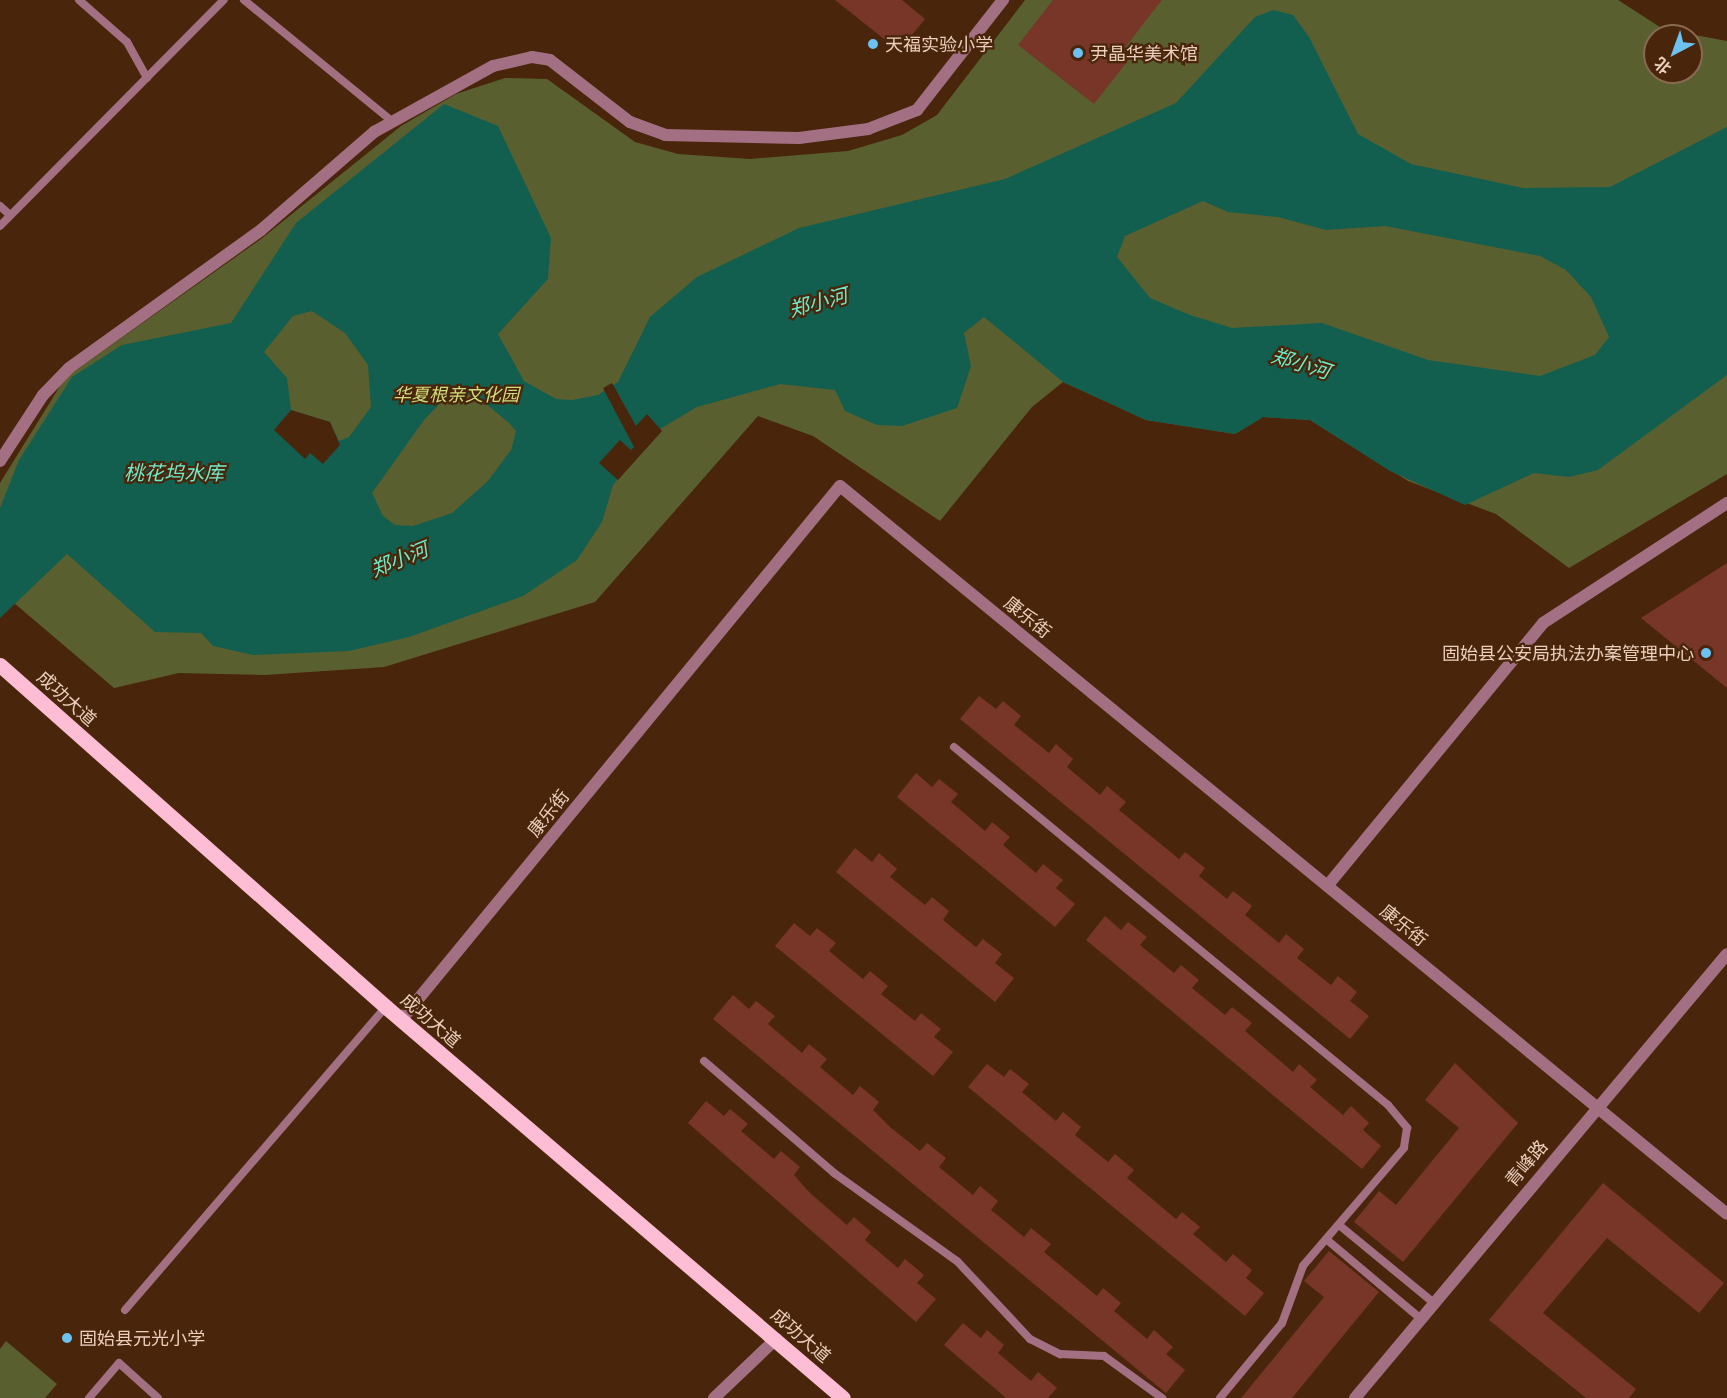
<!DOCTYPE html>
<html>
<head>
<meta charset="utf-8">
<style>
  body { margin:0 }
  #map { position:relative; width:1727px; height:1398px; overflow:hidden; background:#49260b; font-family:"PT Serif","Noto Sans SC",serif }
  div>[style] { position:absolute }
  .green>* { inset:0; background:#5a5f2f }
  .water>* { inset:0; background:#125f4f }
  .pier>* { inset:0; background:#49260b }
  .building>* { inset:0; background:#773627 }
  .lane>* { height:8px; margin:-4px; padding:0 4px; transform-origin:4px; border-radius:4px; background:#a37083 }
  .street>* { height:12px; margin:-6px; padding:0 6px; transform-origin:6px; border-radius:6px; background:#a37083 }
  .primary>* { height:15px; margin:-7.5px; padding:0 7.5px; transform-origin:7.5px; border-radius:7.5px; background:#fdbdd5 }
  .dots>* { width:16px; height:16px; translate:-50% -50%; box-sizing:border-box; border:3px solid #49260b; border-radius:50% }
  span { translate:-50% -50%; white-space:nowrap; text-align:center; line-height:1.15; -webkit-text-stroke:4.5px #49260b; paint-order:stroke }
  .poi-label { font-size:18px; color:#ebcebc }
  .left { translate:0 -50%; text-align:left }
  .right { translate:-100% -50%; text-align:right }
  .park-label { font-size:18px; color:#d1dd79; font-style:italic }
  .street-label { font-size:18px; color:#ebcebc }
  .water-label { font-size:20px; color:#6bedcd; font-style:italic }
  .north { position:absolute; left:1643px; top:24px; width:60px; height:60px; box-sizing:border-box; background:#49260b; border:2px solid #8a6952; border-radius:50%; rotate:221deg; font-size:16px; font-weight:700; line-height:24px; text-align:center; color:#ebcebc }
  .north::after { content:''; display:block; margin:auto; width:21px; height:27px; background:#6cc3f2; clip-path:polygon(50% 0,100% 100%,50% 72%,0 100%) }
</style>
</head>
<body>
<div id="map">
  <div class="green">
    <i style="clip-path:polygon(evenodd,1025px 0,1618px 0,1663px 29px,1727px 41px,1727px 474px,1569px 568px,1496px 514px,1408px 481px,1310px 420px,1263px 417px,1235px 434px,1146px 420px,1063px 382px,1032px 407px,940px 521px,813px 436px,758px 416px,595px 602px,384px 667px,265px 675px,179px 673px,114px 688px,0 591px,0 483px,65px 378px,261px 239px,401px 126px,456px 94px,505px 78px,547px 79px,635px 142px,678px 154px,750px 159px,848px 151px,902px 135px,937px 115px,1025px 0,1655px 36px,1691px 36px,1691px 72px,1655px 72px,1655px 36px)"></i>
    <i style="clip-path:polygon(6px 1341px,57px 1384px,45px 1398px,0 1398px,0 1349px)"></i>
  </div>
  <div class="water">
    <i style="clip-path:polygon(evenodd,1273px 10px,1293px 15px,1309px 37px,1358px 134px,1411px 164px,1523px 188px,1610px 187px,1727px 127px,1727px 375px,1598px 470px,1569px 477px,1534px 473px,1465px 505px,1390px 471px,1310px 420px,1263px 417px,1235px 434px,1146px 420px,1063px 382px,984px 317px,964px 333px,971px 366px,957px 408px,902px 426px,877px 425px,845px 411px,835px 390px,780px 384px,697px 407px,660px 429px,613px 485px,602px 522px,577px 560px,523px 596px,409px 637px,349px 651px,253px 655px,213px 646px,201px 633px,155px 632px,67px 554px,0 618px,0 508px,19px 460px,72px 377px,122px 345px,231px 323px,296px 223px,444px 104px,498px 126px,551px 238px,548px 279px,498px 334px,524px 381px,556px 399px,572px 400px,598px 395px,618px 382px,650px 317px,697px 277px,799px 228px,1005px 179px,1176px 103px,1255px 17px,1273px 10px,1203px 201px,1228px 212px,1278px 217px,1326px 230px,1385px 226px,1540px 256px,1566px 270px,1591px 297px,1609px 337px,1595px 355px,1540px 376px,1428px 360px,1322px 323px,1232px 328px,1190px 315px,1150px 298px,1117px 257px,1125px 236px,1203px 201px,1273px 10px,312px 311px,345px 333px,368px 365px,371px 407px,349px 437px,339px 441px,330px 422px,291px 410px,287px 378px,264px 352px,293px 316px,312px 311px,1273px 10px,453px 390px,478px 397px,509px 423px,516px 431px,511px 450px,488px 481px,452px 513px,413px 526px,395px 525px,383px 516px,372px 493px,424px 420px,453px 390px)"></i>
  </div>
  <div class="pier">
    <i style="clip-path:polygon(612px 383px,636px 426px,647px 414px,662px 431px,618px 480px,599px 463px,620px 440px,631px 450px,634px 447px,603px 388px)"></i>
    <i style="clip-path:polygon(291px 410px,330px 422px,340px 445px,323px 464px,310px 453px,305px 459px,274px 430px)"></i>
  </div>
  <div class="building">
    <i style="clip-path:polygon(835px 0,902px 0,925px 19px,899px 51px)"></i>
    <i style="clip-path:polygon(1053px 0,1162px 0,1123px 50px,1131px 57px,1094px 104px,1018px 45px)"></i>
    <i style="clip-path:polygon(1727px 563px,1727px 688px,1641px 618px)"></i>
    <i style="clip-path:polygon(979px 696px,996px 709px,1003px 701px,1021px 716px,1014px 725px,1049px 753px,1056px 744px,1073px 759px,1067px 767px,1100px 795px,1107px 786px,1126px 802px,1119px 810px,1179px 859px,1185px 852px,1205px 868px,1199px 876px,1227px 899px,1233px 891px,1252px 906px,1245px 915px,1279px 943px,1286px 934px,1304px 949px,1297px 958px,1331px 985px,1338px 976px,1357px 992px,1350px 1001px,1369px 1016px,1350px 1039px,960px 719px)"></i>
    <i style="clip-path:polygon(916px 773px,932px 787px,939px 779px,958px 794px,951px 802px,985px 831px,992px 822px,1010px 837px,1003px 845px,1036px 873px,1043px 864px,1063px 880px,1056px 888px,1075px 904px,1055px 927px,897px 797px)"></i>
    <i style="clip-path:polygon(855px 848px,872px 862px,879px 853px,897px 869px,890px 877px,925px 905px,932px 897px,949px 911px,943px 920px,976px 947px,983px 939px,1002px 954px,995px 963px,1014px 978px,995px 1002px,836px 872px)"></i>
    <i style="clip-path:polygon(1105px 916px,1121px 930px,1128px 922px,1147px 937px,1140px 945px,1174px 973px,1181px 965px,1199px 980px,1192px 988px,1225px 1015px,1232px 1007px,1252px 1023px,1245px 1031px,1293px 1072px,1299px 1064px,1317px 1080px,1310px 1087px,1343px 1115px,1351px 1106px,1369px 1123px,1363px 1130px,1381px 1146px,1362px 1169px,1086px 940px)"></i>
    <i style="clip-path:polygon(794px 923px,810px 936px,817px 928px,836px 943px,829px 951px,863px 979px,870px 971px,888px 986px,881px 994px,915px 1021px,921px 1013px,941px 1029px,934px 1037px,953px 1052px,933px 1076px,775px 946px)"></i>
    <i style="clip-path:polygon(733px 995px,749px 1009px,756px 1001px,775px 1016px,768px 1024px,802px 1053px,809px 1044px,827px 1059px,820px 1067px,853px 1095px,860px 1086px,879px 1102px,873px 1110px,890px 1127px,920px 1151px,927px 1143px,946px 1158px,939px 1167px,973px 1195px,980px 1186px,998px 1201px,991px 1210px,1024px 1237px,1031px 1228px,1051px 1244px,1044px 1252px,1097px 1296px,1103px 1288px,1121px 1303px,1114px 1311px,1147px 1339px,1154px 1330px,1173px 1347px,1166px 1354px,1185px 1370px,1166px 1393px,713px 1019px)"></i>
    <i style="clip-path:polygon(1455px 1063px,1518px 1123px,1403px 1262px,1354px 1222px,1379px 1191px,1396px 1205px,1459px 1128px,1425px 1100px)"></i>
    <i style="clip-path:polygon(987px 1064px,1004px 1077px,1010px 1069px,1029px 1084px,1022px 1092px,1056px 1121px,1063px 1112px,1081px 1127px,1075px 1135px,1108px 1162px,1115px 1154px,1134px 1170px,1127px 1178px,1176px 1219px,1182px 1212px,1200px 1227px,1193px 1234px,1226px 1262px,1233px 1254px,1252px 1270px,1246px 1278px,1264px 1293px,1245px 1316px,968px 1087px)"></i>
    <i style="clip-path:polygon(706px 1101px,724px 1116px,730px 1109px,748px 1124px,741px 1131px,774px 1159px,781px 1151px,800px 1167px,794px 1175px,810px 1193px,847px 1225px,854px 1217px,871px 1232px,865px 1240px,898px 1268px,905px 1259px,924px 1275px,917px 1283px,936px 1299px,916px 1322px,688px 1123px)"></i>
    <i style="clip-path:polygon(1603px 1183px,1724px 1283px,1699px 1313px,1607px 1238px,1543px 1313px,1636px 1389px,1629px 1398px,1586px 1398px,1489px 1320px)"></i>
    <i style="clip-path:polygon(1329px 1251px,1379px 1292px,1292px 1398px,1241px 1398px,1324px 1297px,1304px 1281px)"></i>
    <i style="clip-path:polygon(963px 1323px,981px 1338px,987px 1330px,1004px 1345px,998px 1353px,1031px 1381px,1038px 1372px,1057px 1388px,1048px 1398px,1006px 1398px,944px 1345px)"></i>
  </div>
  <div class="lane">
    <i style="left:79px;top:0;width:64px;rotate:41.2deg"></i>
    <i style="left:127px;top:42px;width:41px;rotate:60.9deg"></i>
    <i style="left:244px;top:0;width:191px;rotate:39.3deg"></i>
    <i style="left:0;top:206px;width:13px;rotate:42deg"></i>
    <i style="left:0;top:226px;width:318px;rotate:-45.3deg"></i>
    <i style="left:954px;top:747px;width:563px;rotate:39.52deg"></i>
    <i style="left:1388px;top:1105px;width:30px;rotate:50deg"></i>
    <i style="left:1407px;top:1128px;width:20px;rotate:99deg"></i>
    <i style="left:1404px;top:1148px;width:155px;rotate:130.6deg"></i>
    <i style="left:1303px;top:1266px;width:61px;rotate:110.2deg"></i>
    <i style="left:1282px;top:1323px;width:97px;rotate:129.6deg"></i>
    <i style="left:704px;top:1061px;width:172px;rotate:40.7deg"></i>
    <i style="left:834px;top:1173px;width:151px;rotate:35.6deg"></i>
    <i style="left:957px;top:1261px;width:107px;rotate:46.9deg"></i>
    <i style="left:1030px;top:1339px;width:34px;rotate:27deg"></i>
    <i style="left:1060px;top:1354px;width:44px;rotate:2.6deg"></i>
    <i style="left:1104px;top:1356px;width:72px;rotate:35.9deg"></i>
    <i style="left:1339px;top:1225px;width:123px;rotate:39.4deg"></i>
    <i style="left:1326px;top:1239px;width:124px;rotate:40.1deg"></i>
    <i style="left:125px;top:1310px;width:400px;rotate:-49.3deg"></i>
    <i style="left:89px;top:1398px;width:46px;rotate:-49.4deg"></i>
    <i style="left:119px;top:1363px;width:52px;rotate:41.9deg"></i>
  </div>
  <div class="street">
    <i style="left:0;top:461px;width:79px;rotate:-56.9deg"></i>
    <i style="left:43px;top:395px;width:37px;rotate:-46deg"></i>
    <i style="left:69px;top:368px;width:236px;rotate:-35.7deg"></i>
    <i style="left:261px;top:230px;width:150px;rotate:-40.9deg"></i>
    <i style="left:374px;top:132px;width:136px;rotate:-29deg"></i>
    <i style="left:493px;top:66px;width:40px;rotate:-13deg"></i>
    <i style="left:532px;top:57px;width:18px;rotate:9deg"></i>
    <i style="left:550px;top:60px;width:101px;rotate:37.8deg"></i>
    <i style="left:630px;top:122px;width:37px;rotate:20deg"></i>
    <i style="left:665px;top:135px;width:134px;rotate:1.3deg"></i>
    <i style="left:799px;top:138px;width:70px;rotate:-7.4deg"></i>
    <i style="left:868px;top:129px;width:53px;rotate:-21.2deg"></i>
    <i style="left:917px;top:110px;width:140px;rotate:-52deg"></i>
    <i style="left:1328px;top:885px;width:339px;rotate:-50.6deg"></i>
    <i style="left:1543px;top:623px;width:220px;rotate:-33.1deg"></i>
    <i style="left:401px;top:1020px;width:691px;rotate:-50.58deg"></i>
    <i style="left:840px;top:486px;width:1147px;rotate:39.38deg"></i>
    <i style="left:714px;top:1398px;width:86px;rotate:-43.6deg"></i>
    <i style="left:1355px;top:1398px;width:579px;rotate:-50.04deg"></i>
  </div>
  <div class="primary">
    <i style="left:0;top:665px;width:516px;rotate:41.54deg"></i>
    <i style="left:386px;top:1007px;width:601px;rotate:40.55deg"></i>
  </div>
  <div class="dots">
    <i style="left:873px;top:44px;background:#6cc3f2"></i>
    <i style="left:1078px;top:53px;background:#6cc3f2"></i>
    <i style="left:1706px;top:653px;background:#6cc3f2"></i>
    <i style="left:67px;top:1338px;background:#6cc3f2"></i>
  </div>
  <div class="poi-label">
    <span class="left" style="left:885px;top:44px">天福实验小学</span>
    <span class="left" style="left:1090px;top:53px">尹晶华美术馆</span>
    <span class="right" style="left:1694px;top:653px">固始县公安局执法办案管理中心</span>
    <span class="left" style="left:79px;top:1338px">固始县元光小学</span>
  </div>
  <div class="park-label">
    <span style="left:456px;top:394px">华夏根亲文化园</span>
  </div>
  <div class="street-label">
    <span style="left:1028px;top:617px;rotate:39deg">康乐街</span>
    <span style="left:67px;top:698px;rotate:42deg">成功大道</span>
    <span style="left:548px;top:813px;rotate:-51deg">康乐街</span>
    <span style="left:1404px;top:925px;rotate:39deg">康乐街</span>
    <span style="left:431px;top:1020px;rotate:41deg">成功大道</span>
    <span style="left:1526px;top:1163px;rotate:-50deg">青峰路</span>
    <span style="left:801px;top:1335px;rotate:41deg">成功大道</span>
  </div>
  <div class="water-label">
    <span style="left:818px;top:302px;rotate:-15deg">郑小河</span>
    <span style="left:1301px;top:363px;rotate:17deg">郑小河</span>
    <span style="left:174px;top:472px">桃花坞水库</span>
    <span style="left:399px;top:559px;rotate:-22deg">郑小河</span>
  </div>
  <div class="north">北</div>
</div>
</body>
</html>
